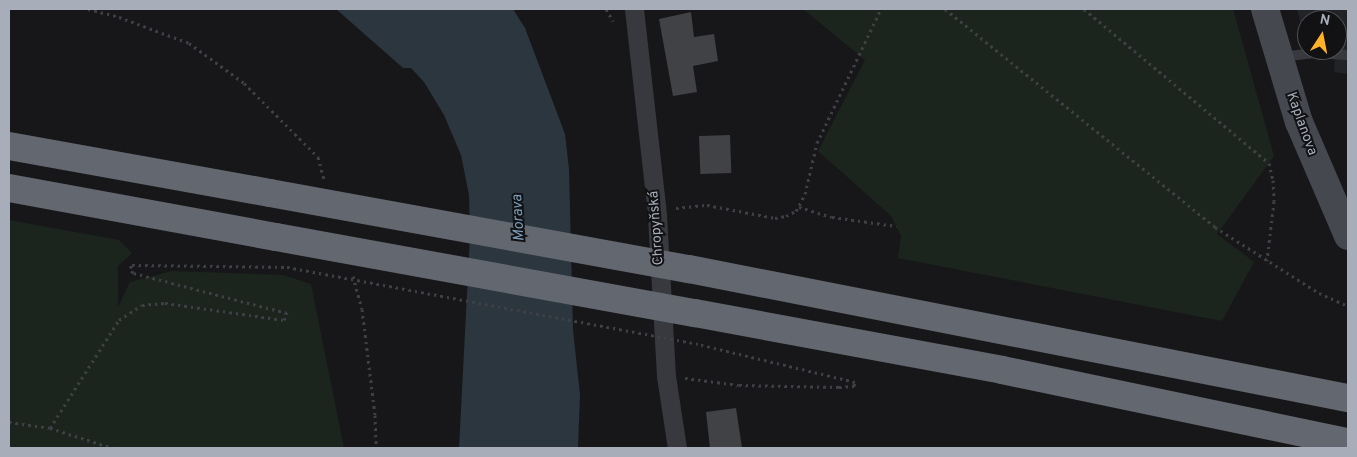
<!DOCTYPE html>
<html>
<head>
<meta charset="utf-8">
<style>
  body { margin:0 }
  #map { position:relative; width:1357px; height:457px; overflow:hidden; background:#171719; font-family:Overpass,sans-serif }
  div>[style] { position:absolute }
  .built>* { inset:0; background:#222326 }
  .green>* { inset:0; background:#1c251d }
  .water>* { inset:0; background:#2b363e }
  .building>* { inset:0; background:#404246; transform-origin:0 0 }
  .path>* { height:3px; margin-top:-1.5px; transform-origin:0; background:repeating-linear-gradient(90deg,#3d4045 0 2.5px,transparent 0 6.5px) }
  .lane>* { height:10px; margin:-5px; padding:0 5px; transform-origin:5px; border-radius:5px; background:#37393e }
  .street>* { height:19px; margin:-9.5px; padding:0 9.5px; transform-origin:9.5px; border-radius:9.5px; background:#37393e }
  .secondary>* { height:28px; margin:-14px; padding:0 14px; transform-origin:14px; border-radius:14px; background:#45484f }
  .highway>* { height:28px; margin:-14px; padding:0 14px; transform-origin:14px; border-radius:14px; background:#636770 }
  .path-bridge>* { height:3px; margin-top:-1.5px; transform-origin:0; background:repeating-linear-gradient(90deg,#3d4045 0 2.5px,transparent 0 6.5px) }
  .highway-bridge>* { height:28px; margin:-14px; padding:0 14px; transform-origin:14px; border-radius:14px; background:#636770 }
  span { translate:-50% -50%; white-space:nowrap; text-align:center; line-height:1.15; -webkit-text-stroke:4px #121214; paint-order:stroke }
  .street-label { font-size:14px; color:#a7aeba }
  .water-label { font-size:15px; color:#7b9db8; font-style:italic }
  .frame { position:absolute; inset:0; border:10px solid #a7aeba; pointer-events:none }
  .north { position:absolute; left:1297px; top:10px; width:50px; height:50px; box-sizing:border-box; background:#121214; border:1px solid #4e5056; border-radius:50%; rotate:11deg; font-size:14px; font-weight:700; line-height:20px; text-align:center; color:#a7aeba }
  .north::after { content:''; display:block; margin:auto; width:18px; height:22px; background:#ffb229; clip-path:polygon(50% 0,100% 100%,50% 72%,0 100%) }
</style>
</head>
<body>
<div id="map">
  <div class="built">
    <i style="clip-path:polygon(1297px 9px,1348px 9px,1348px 74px,1334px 72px,1337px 20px,1307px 20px,1307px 31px,1302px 30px)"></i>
  </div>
  <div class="green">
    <i style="clip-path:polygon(803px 9px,1233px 9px,1274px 156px,1217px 234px,1254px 262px,1222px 321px,898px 258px,901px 236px,891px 216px,818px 151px,865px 60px)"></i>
    <i style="clip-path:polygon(9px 220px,119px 240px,132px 253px,118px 266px,118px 307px,130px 282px,172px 271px,283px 275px,311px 284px,344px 448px,9px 448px)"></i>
  </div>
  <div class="water">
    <i style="clip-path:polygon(336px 9px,513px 9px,525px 28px,565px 134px,569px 169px,573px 330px,580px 395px,578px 448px,459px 448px,470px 236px,469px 195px,461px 155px,444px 115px,424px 82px,411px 68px,403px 68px)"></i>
  </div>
  <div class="building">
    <i style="clip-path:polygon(691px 12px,694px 37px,714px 34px,718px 61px,693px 66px,697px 92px,673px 96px,659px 19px)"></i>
    <i style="left:730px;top:135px;width:38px;height:31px;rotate:88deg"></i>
    <i style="clip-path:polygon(736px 408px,742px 448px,710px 448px,706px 412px)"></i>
  </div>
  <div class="path">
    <i style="left:88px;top:9px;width:32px;rotate:14deg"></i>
    <i style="left:119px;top:17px;width:75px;rotate:20.4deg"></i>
    <i style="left:189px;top:43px;width:68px;rotate:36deg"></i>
    <i style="left:244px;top:83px;width:105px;rotate:45deg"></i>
    <i style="left:318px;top:157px;width:23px;rotate:75deg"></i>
    <i style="left:606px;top:9px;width:14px;rotate:60deg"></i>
    <i style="left:945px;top:9px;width:347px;rotate:38.9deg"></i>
    <i style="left:1215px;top:227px;width:123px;rotate:32.4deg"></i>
    <i style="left:1319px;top:293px;width:32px;rotate:24deg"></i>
    <i style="left:1084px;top:9px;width:241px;rotate:39.8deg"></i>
    <i style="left:1269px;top:163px;width:17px;rotate:77deg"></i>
    <i style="left:1273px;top:180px;width:21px;rotate:87deg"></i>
    <i style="left:1274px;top:201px;width:60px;rotate:96.7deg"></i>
    <i style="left:799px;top:207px;width:34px;rotate:17deg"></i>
    <i style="left:832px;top:217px;width:65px;rotate:8deg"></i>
    <i style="left:676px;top:208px;width:31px;rotate:-6deg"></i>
    <i style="left:707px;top:205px;width:69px;rotate:10.8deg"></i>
    <i style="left:775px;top:218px;width:11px;rotate:-10deg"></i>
    <i style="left:786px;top:216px;width:11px;rotate:-27deg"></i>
    <i style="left:796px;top:211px;width:19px;rotate:-62deg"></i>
    <i style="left:805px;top:194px;width:52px;rotate:-76.8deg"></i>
    <i style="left:817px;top:143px;width:148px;rotate:-64.5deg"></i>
    <i style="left:353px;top:276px;width:34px;rotate:75deg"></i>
    <i style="left:362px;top:309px;width:107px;rotate:83deg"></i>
    <i style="left:375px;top:415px;width:33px;rotate:88deg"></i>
    <i style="left:685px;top:378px;width:54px;rotate:7.4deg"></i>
    <i style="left:739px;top:385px;width:100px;rotate:1.1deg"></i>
    <i style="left:839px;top:387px;width:15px;rotate:-4deg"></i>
    <i style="left:854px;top:386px;width:4px;rotate:-76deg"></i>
    <i style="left:855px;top:382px;width:162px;rotate:-166.4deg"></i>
    <i style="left:9px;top:422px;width:41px;rotate:8.3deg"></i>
    <i style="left:50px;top:428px;width:66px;rotate:17.6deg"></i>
    <i style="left:50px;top:428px;width:128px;rotate:-57.4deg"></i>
    <i style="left:119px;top:320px;width:27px;rotate:-33deg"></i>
    <i style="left:142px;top:305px;width:23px;rotate:-5deg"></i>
    <i style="left:165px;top:303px;width:120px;rotate:8.1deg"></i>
    <i style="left:284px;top:320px;width:8px;rotate:-67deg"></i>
    <i style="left:287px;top:313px;width:159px;rotate:-165.4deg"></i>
    <i style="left:133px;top:273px;width:6px;rotate:-121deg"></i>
    <i style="left:130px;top:268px;width:4px;rotate:-56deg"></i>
    <i style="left:132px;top:265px;width:155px;rotate:0.7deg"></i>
  </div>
  <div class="lane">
    <i style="left:1281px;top:57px;width:31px;rotate:-7deg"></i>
    <i style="left:1312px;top:53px;width:36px;rotate:3deg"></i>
  </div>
  <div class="street">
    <i style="left:634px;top:9px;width:207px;rotate:83.6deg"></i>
    <i style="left:657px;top:215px;width:161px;rotate:86.8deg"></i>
    <i style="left:666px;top:376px;width:73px;rotate:81.3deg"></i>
  </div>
  <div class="secondary">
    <i style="left:1265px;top:9px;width:118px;rotate:73.3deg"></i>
    <i style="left:1299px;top:122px;width:124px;rotate:66.7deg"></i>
  </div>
  <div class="highway">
    <i style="left:9px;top:146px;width:265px;rotate:10.2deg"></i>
    <i style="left:9px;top:188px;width:271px;rotate:10.4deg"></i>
    <i style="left:689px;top:269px;width:672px;rotate:11.08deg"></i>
    <i style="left:695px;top:313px;width:312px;rotate:10.5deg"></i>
    <i style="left:1002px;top:370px;width:353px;rotate:11.8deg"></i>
  </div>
  <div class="path-bridge">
    <i style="left:287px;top:267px;width:418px;rotate:10.6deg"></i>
  </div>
  <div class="highway-bridge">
    <i style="left:270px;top:193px;width:426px;rotate:10.3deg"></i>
    <i style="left:276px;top:237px;width:426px;rotate:10.3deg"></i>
  </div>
  <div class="street-label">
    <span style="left:1301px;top:124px;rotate:70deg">Kaplanova</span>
    <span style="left:657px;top:228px;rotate:-94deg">Chropyňská</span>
  </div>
  <div class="water-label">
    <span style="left:519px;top:218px;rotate:-93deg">Morava</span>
  </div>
  <div class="frame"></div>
  <div class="north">N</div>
</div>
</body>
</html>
